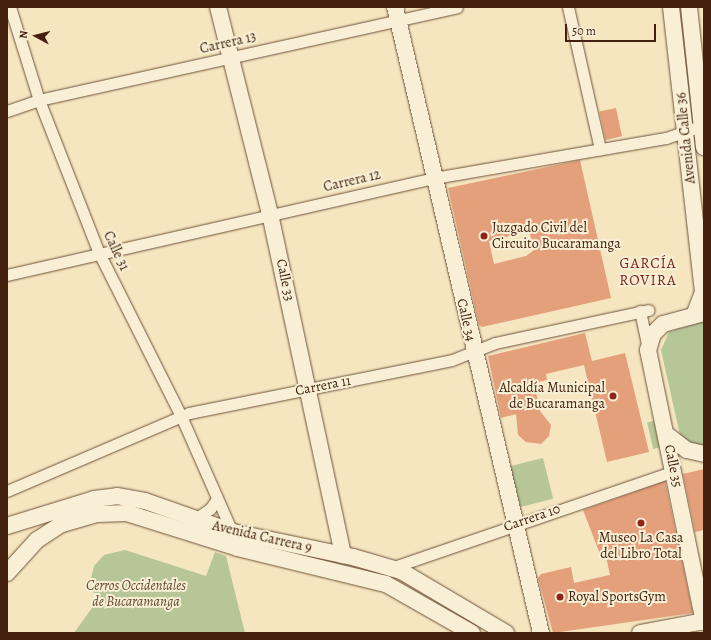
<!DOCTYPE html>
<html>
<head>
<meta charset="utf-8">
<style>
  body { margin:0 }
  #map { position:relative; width:711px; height:640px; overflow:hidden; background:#f5e6c0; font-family:Alegreya,serif }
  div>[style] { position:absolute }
  .green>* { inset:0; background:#b6c697; transform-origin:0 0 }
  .building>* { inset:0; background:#e4a07b; transform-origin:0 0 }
  .roads { filter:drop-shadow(0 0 1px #70523a) drop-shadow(0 0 1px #70523a) }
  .street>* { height:11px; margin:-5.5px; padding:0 5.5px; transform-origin:5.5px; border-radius:5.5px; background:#f8efd6 }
  .secondary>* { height:16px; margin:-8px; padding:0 8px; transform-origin:8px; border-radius:8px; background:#f8efd6 }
  .dots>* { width:11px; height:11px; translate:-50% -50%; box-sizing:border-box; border:2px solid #f8efd6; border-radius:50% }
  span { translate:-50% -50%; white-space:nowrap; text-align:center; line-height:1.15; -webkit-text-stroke:4px #f8efd6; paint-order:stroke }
  .street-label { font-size:14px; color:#43210e }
  .poi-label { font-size:14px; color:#43210e }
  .left { translate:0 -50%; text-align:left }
  .right { translate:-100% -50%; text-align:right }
  .park-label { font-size:14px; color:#604a30; font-style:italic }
  .neighbourhood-label { font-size:15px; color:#7a1f14; letter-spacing:1px }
  .frame { position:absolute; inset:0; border:8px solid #43210e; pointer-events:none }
  .north { position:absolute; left:16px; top:16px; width:40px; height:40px; -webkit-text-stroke:3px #f8efd6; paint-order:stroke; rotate:277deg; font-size:11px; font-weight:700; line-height:16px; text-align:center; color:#43210e }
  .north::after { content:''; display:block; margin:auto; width:14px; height:18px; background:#43210e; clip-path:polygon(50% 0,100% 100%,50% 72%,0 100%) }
  .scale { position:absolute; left:565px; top:24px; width:91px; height:18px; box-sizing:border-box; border:2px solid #43210e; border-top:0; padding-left:5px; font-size:12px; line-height:14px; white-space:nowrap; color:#43210e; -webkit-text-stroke:3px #f8efd6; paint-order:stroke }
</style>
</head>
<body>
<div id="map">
  <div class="green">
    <i style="clip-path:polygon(704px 321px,704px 448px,686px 442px,680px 435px,661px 350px,669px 332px)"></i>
    <i style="left:654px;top:421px;width:27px;height:7px;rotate:77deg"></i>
    <i style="left:543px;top:458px;width:42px;height:34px;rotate:76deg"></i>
    <i style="clip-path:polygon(125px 550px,206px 576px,215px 552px,226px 556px,245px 633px,74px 633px,97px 601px,90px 583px,94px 566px,104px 555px)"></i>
  </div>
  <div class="building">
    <i style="left:616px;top:108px;width:29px;height:17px;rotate:78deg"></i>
    <i style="clip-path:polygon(evenodd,580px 160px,611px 298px,482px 327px,479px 325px,448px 188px,580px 160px,529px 231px,534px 250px,526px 256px,494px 264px,489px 241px,529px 231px)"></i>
    <i style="clip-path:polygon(585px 333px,592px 361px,625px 353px,649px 452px,607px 462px,584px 365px,546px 374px,547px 380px,534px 383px,540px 411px,551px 425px,549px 436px,541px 444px,526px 442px,518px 435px,516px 414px,501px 418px,488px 356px)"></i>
    <i style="clip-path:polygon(704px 469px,704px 530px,695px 532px,683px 474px)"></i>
    <i style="clip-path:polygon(665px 481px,693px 613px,553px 633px,538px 578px,541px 574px,571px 567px,574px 583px,610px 575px,605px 552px,600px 554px,583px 510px)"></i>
  </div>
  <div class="roads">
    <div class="street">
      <i style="left:10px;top:7px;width:97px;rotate:72.7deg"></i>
      <i style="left:39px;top:100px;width:164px;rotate:68.6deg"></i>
      <i style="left:99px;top:253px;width:182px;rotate:63.3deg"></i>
      <i style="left:181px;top:416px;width:131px;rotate:66.2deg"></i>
      <i style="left:568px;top:7px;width:146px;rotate:77.3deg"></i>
      <i style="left:7px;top:111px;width:34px;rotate:-19deg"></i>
      <i style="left:39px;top:100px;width:428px;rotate:-12.5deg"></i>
      <i style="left:7px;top:275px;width:438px;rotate:-12.8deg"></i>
      <i style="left:434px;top:178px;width:235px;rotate:-9.8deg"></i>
      <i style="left:666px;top:138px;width:40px;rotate:-18.9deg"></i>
      <i style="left:640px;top:311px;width:38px;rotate:78deg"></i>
      <i style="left:7px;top:491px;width:198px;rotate:-23.2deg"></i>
      <i style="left:189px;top:413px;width:268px;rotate:-11.4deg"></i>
      <i style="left:452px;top:360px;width:46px;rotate:-21.6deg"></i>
      <i style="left:495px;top:343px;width:157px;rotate:-12.1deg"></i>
      <i style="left:195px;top:519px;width:18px;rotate:-34deg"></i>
      <i style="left:210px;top:509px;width:12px;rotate:-55deg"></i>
      <i style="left:391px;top:568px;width:299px;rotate:-18.9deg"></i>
    </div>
    <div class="secondary">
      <i style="left:218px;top:7px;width:213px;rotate:75.9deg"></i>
      <i style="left:270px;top:214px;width:349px;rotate:77.9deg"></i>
      <i style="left:395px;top:7px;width:643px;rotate:76.87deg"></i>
      <i style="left:671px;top:7px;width:287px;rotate:83.6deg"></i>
      <i style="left:703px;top:292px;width:25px;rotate:111deg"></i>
      <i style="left:689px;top:7px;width:141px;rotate:83.9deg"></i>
      <i style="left:704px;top:313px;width:42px;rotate:165deg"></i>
      <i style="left:663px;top:324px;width:14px;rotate:135deg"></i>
      <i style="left:653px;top:334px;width:17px;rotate:107deg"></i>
      <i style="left:648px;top:350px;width:278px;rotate:78.4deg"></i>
      <i style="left:667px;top:435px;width:25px;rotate:37deg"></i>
      <i style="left:687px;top:450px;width:17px;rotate:13deg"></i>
      <i style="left:7px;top:526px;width:91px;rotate:-17.2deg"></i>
      <i style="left:94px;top:499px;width:23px;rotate:-7deg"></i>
      <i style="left:117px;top:496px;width:28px;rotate:10deg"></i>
      <i style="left:145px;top:501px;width:93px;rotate:19.4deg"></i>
      <i style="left:233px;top:532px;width:123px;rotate:11.8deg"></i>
      <i style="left:353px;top:557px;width:50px;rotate:16.3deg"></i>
      <i style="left:401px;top:571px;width:122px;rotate:30.6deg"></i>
      <i style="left:7px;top:573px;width:45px;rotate:-47.7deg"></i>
      <i style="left:37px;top:540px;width:30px;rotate:-33deg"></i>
      <i style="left:62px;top:524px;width:36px;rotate:-16deg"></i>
      <i style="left:97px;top:514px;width:30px;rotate:-2deg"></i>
      <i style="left:127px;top:513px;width:116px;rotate:17.5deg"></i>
      <i style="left:238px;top:548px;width:152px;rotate:13.7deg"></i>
      <i style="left:386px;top:584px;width:99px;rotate:29.7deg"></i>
      <i style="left:640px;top:633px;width:65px;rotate:-10.6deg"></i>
    </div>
  </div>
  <div class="dots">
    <i style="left:484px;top:236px;background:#8f2418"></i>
    <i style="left:613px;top:396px;background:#8f2418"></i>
    <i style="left:641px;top:523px;background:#8f2418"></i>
    <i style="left:560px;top:597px;background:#8f2418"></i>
  </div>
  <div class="street-label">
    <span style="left:228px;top:43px;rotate:-13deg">Carrera 13</span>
    <span style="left:686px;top:138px;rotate:-96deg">Avenida Calle 36</span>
    <span style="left:352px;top:181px;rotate:-13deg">Carrera 12</span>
    <span style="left:116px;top:251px;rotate:65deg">Calle 31</span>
    <span style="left:285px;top:280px;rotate:78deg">Calle 33</span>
    <span style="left:466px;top:320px;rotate:77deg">Calle 34</span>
    <span style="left:323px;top:386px;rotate:-11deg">Carrera 11</span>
    <span style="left:673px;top:466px;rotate:78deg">Calle 35</span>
    <span style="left:532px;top:518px;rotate:-19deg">Carrera 10</span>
    <span style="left:262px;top:537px;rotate:13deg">Avenida Carrera 9</span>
  </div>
  <div class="poi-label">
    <span class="left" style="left:492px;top:236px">Juzgado Civil del<br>Circuito Bucaramanga</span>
    <span class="right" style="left:605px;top:396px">Alcaldía Municipal<br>de Bucaramanga</span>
    <span style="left:641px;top:546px">Museo La Casa<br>del Libro Total</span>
    <span class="left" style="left:568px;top:597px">Royal SportsGym</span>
  </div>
  <div class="park-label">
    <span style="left:136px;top:594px">Cerros Occidentales<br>de Bucaramanga</span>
  </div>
  <div class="neighbourhood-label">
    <span style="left:648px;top:272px">GARCÍA<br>ROVIRA</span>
  </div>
  <div class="frame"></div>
  <div class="north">N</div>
  <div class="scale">50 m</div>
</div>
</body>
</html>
